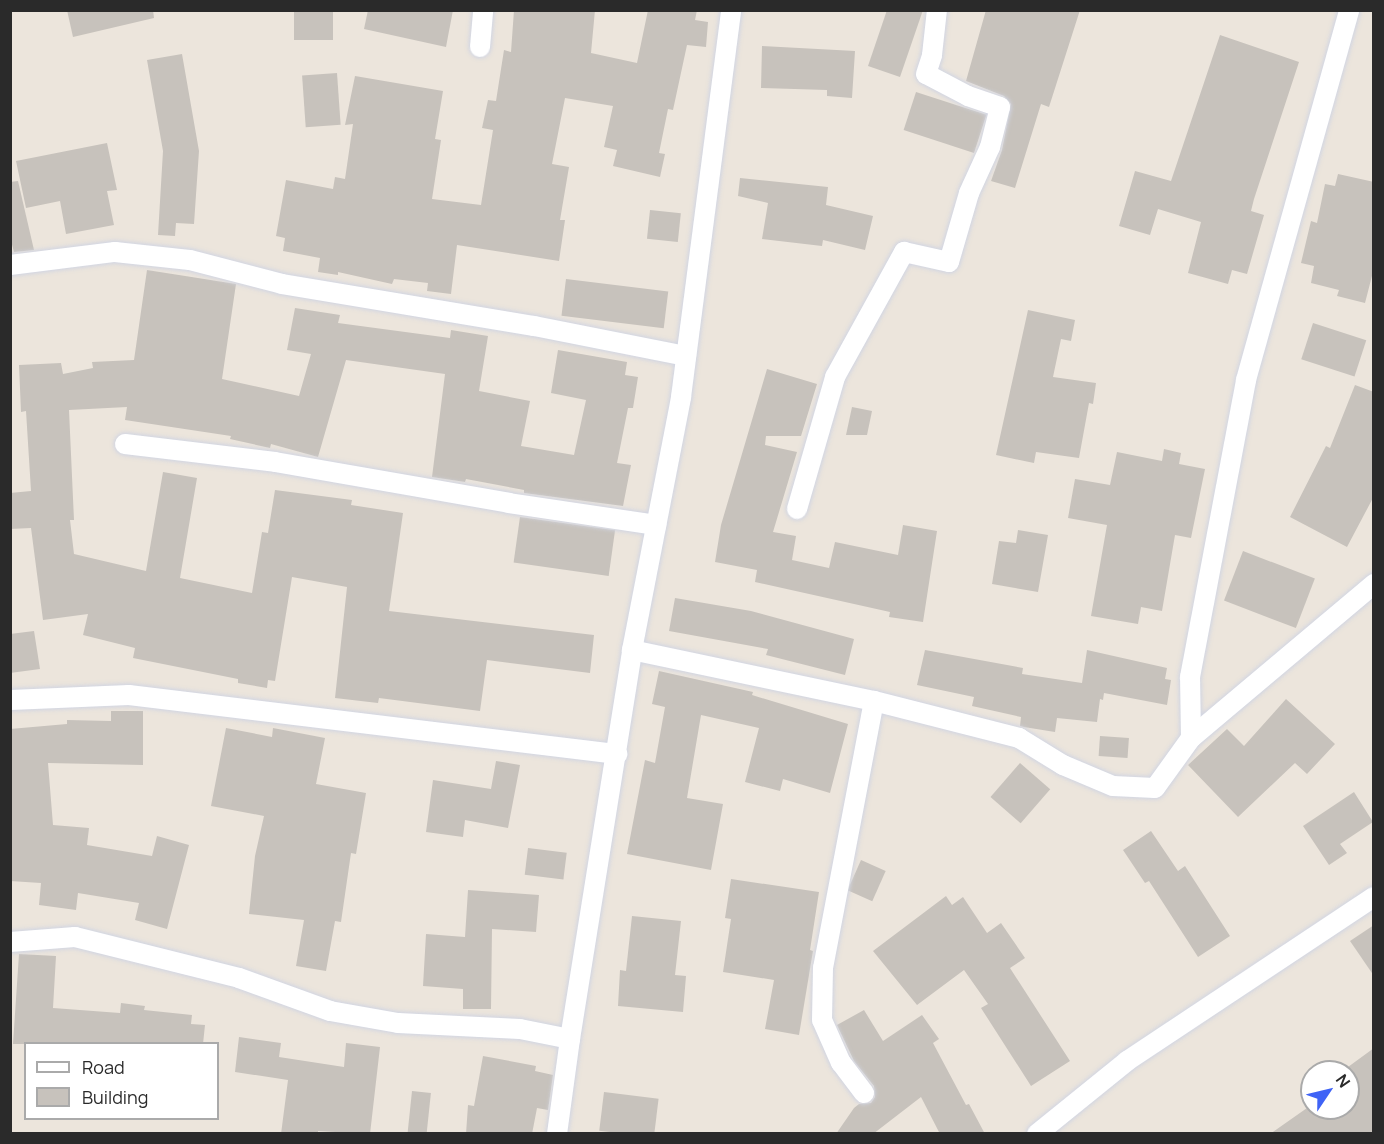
<!DOCTYPE html>
<html>
<head>
<meta charset="utf-8">
<style>
  body { margin:0 }
  #map { position:relative; width:1384px; height:1144px; overflow:hidden; background:#ece5dc; font-family:Manrope,sans-serif }
  div>[style] { position:absolute }
  .building>* { inset:0; background:#c7c2bc; transform-origin:0 0 }
  .roads { filter:drop-shadow(0 0 2px #d1d5e2) drop-shadow(0 0 2px #d1d5e2) }
  .minor>* { height:20px; margin:-10px; padding:0 10px; transform-origin:10px; border-radius:10px; background:#fff }
  span { translate:-50% -50%; white-space:nowrap; text-align:center; line-height:1.15; -webkit-text-stroke:5px #fff; paint-order:stroke }
  .frame { position:absolute; inset:0; border:12px solid #2a2a2a; pointer-events:none }
  .legend { position:absolute; left:24px; top:1042px; width:195px; height:78px; box-sizing:border-box; background:#fff; border:2px solid #aaa; margin:0; padding:8px 10px; list-style:none; font-size:18px; color:#2a2a2a }
  .legend li { display:flex; align-items:center; gap:12px; height:30px }
  .legend b { width:30px; border:2px solid #aaa }
  .north { position:absolute; left:1300px; top:1060px; width:60px; height:60px; box-sizing:border-box; background:#fff; border:2px solid #aaa; border-radius:50%; rotate:55deg; font-size:16px; font-weight:700; line-height:24px; text-align:center; color:#2a2a2a }
  .north::after { content:''; display:block; margin:auto; width:21px; height:27px; background:#3f63f6; clip-path:polygon(50% 0,100% 100%,50% 72%,0 100%) }
</style>
</head>
<body>
<div id="map">
  <div class="building">
    <i style="clip-path:polygon(67px 10px,153px 10px,154px 18px,73px 37px)"></i>
    <i style="left:294px;top:10px;width:39px;height:30px"></i>
    <i style="clip-path:polygon(368px 10px,453px 10px,446px 47px,364px 29px)"></i>
    <i style="clip-path:polygon(514px 10px,595px 10px,591px 53px,637px 63px,648px 10px,697px 10px,695px 20px,708px 22px,706px 47px,687px 45px,673px 110px,668px 109px,659px 153px,665px 154px,660px 177px,613px 166px,617px 150px,604px 147px,613px 106px,565px 98px,552px 164px,569px 167px,560px 220px,565px 220px,559px 261px,457px 245px,451px 294px,427px 291px,428px 283px,394px 279px,392px 284px,338px 272px,338px 275px,318px 272px,320px 258px,283px 251px,285px 238px,276px 236px,286px 180px,333px 189px,335px 177px,345px 179px,353px 124px,345px 125px,355px 76px,443px 91px,435px 139px,441px 140px,432px 199px,481px 205px,493px 130px,482px 128px,488px 100px,496px 101px,504px 50px,511px 52px)"></i>
    <i style="clip-path:polygon(887px 10px,923px 10px,900px 77px,868px 66px)"></i>
    <i style="clip-path:polygon(986px 10px,1080px 10px,1049px 107px,1041px 104px,1015px 188px,991px 181px,1002px 150px,1011px 104px,1004px 96px,966px 81px)"></i>
    <i style="clip-path:polygon(1220px 35px,1299px 62px,1254px 199px,1251px 211px,1264px 215px,1247px 274px,1232px 270px,1228px 284px,1188px 273px,1201px 222px,1158px 209px,1150px 235px,1119px 226px,1135px 171px,1171px 181px)"></i>
    <i style="clip-path:polygon(762px 46px,855px 51px,852px 98px,827px 96px,827px 90px,761px 88px)"></i>
    <i style="clip-path:polygon(182px 54px,199px 151px,194px 224px,176px 223px,175px 236px,158px 235px,163px 151px,147px 60px)"></i>
    <i style="left:337px;top:73px;width:52px;height:35px;rotate:86deg"></i>
    <i style="left:916px;top:92px;width:74px;height:40px;rotate:18deg"></i>
    <i style="clip-path:polygon(107px 143px,117px 190px,107px 191px,114px 225px,66px 234px,60px 201px,26px 208px,16px 161px)"></i>
    <i style="clip-path:polygon(1338px 174px,1374px 182px,1374px 268px,1365px 303px,1337px 296px,1339px 290px,1311px 283px,1314px 266px,1301px 263px,1311px 221px,1317px 223px,1325px 184px,1335px 186px)"></i>
    <i style="clip-path:polygon(740px 178px,828px 187px,826px 205px,873px 216px,865px 250px,823px 240px,822px 246px,762px 239px,768px 203px,738px 196px)"></i>
    <i style="clip-path:polygon(18px 181px,34px 250px,14px 252px,10px 237px,10px 182px)"></i>
    <i style="left:650px;top:210px;width:31px;height:29px;rotate:6deg"></i>
    <i style="clip-path:polygon(147px 270px,236px 284px,222px 379px,299px 396px,311px 354px,287px 350px,295px 308px,340px 315px,338px 323px,450px 338px,451px 330px,488px 336px,479px 391px,530px 401px,521px 446px,574px 455px,586px 400px,551px 393px,558px 350px,627px 362px,625px 375px,638px 377px,633px 408px,628px 408px,617px 463px,631px 465px,623px 506px,524px 493px,524px 490px,466px 479px,465px 482px,432px 477px,445px 374px,346px 360px,318px 457px,271px 444px,270px 448px,230px 439px,231px 436px,125px 420px,127px 407px,69px 410px,74px 520px,70px 520px,74px 554px,146px 571px,163px 472px,197px 478px,180px 578px,252px 593px,262px 532px,268px 533px,275px 490px,352px 500px,351px 505px,403px 513px,389px 611px,594px 635px,590px 673px,487px 660px,480px 711px,379px 698px,378px 703px,335px 698px,347px 587px,292px 577px,275px 681px,268px 680px,267px 688px,238px 683px,238px 679px,133px 658px,135px 648px,83px 635px,88px 614px,43px 620px,31px 528px,10px 529px,10px 493px,31px 491px,26px 411px,21px 412px,19px 365px,61px 363px,63px 374px,93px 368px,92px 362px,134px 360px)"></i>
    <i style="left:566px;top:279px;width:103px;height:37px;rotate:7deg"></i>
    <i style="clip-path:polygon(1028px 310px,1075px 320px,1071px 341px,1061px 339px,1053px 377px,1096px 383px,1093px 404px,1089px 403px,1079px 458px,1036px 452px,1034px 463px,996px 455px)"></i>
    <i style="left:1313px;top:323px;width:56px;height:38px;rotate:18deg"></i>
    <i style="clip-path:polygon(767px 369px,817px 384px,801px 436px,766px 436px,765px 445px,797px 452px,773px 532px,796px 536px,792px 560px,829px 568px,835px 542px,898px 555px,903px 525px,937px 531px,923px 622px,889px 617px,890px 612px,755px 582px,757px 570px,715px 562px,721px 525px)"></i>
    <i style="clip-path:polygon(1355px 385px,1374px 392px,1374px 496px,1347px 547px,1290px 517px,1326px 446px,1330px 448px)"></i>
    <i style="clip-path:polygon(852px 407px,872px 411px,867px 435px,846px 435px)"></i>
    <i style="clip-path:polygon(1164px 449px,1181px 453px,1179px 464px,1205px 469px,1191px 538px,1175px 535px,1162px 611px,1141px 607px,1138px 624px,1091px 616px,1107px 525px,1068px 518px,1075px 479px,1110px 485px,1117px 452px,1162px 461px)"></i>
    <i style="left:520px;top:517px;width:96px;height:46px;rotate:8deg"></i>
    <i style="clip-path:polygon(1018px 530px,1048px 535px,1038px 592px,992px 584px,999px 541px,1016px 543px)"></i>
    <i style="left:1243px;top:551px;width:77px;height:53px;rotate:21deg"></i>
    <i style="clip-path:polygon(675px 598px,751px 611px,854px 639px,845px 675px,766px 655px,768px 649px,669px 631px)"></i>
    <i style="clip-path:polygon(34px 631px,40px 669px,10px 673px,10px 634px)"></i>
    <i style="clip-path:polygon(925px 650px,1023px 668px,1022px 674px,1082px 683px,1087px 650px,1167px 668px,1165px 679px,1171px 680px,1167px 705px,1104px 693px,1103px 700px,1100px 699px,1097px 722px,1057px 718px,1055px 732px,1024px 727px,1020px 726px,1021px 717px,972px 706px,974px 697px,917px 685px)"></i>
    <i style="clip-path:polygon(659px 671px,753px 692px,752px 695px,848px 724px,830px 793px,783px 779px,780px 791px,745px 782px,759px 728px,701px 715px,687px 798px,723px 804px,711px 870px,627px 854px,645px 760px,655px 763px,665px 707px,652px 704px)"></i>
    <i style="clip-path:polygon(1286px 699px,1335px 744px,1307px 774px,1295px 763px,1238px 817px,1188px 765px,1227px 729px,1244px 746px)"></i>
    <i style="clip-path:polygon(111px 711px,143px 711px,143px 765px,48px 763px,53px 825px,89px 828px,87px 845px,152px 856px,157px 836px,189px 845px,167px 929px,135px 920px,139px 903px,78px 893px,76px 910px,39px 905px,41px 883px,10px 881px,10px 729px,67px 724px,67px 720px,111px 721px)"></i>
    <i style="clip-path:polygon(226px 728px,272px 737px,273px 728px,325px 738px,316px 784px,366px 793px,356px 854px,351px 853px,341px 922px,335px 921px,326px 971px,296px 966px,304px 920px,249px 914px,255px 856px,264px 816px,211px 806px)"></i>
    <i style="left:1100px;top:736px;width:29px;height:20px;rotate:4deg"></i>
    <i style="clip-path:polygon(496px 761px,520px 765px,508px 828px,465px 820px,463px 837px,426px 832px,433px 780px,491px 789px)"></i>
    <i style="left:1020px;top:763px;width:40px;height:45px;rotate:41deg"></i>
    <i style="clip-path:polygon(1354px 792px,1373px 822px,1340px 844px,1347px 853px,1329px 865px,1303px 826px)"></i>
    <i style="clip-path:polygon(1151px 831px,1178px 871px,1185px 866px,1230px 936px,1198px 957px,1149px 881px,1145px 883px,1123px 850px)"></i>
    <i style="left:528px;top:848px;width:39px;height:27px;rotate:7deg"></i>
    <i style="left:861px;top:860px;width:27px;height:33px;rotate:24deg"></i>
    <i style="clip-path:polygon(731px 879px,819px 892px,810px 950px,813px 951px,799px 1035px,765px 1029px,774px 980px,723px 972px,731px 919px,725px 918px)"></i>
    <i style="clip-path:polygon(468px 890px,539px 895px,536px 932px,492px 929px,491px 1009px,463px 1009px,463px 989px,423px 986px,426px 934px,465px 937px)"></i>
    <i style="clip-path:polygon(946px 896px,952px 905px,963px 897px,987px 933px,1001px 923px,1025px 958px,1010px 968px,1070px 1061px,1031px 1086px,981px 1008px,988px 1004px,964px 970px,917px 1005px,873px 951px)"></i>
    <i style="clip-path:polygon(632px 916px,681px 921px,675px 975px,686px 976px,683px 1012px,618px 1006px,620px 970px,626px 971px)"></i>
    <i style="clip-path:polygon(1374px 925px,1374px 976px,1350px 941px)"></i>
    <i style="clip-path:polygon(19px 954px,56px 956px,53px 1008px,120px 1013px,121px 1003px,145px 1006px,144px 1010px,192px 1015px,191px 1024px,205px 1025px,203px 1044px,13px 1044px)"></i>
    <i style="clip-path:polygon(864px 1010px,883px 1041px,922px 1015px,939px 1039px,933px 1043px,966px 1105px,969px 1104px,985px 1134px,940px 1134px,921px 1097px,873px 1134px,836px 1134px,854px 1108px,859px 1104px,871px 1103px,875px 1097px,874px 1086px,854px 1061px,837px 1025px)"></i>
    <i style="clip-path:polygon(239px 1037px,281px 1043px,279px 1057px,344px 1067px,346px 1043px,380px 1047px,370px 1134px,318px 1131px,318px 1134px,281px 1134px,288px 1080px,235px 1072px)"></i>
    <i style="clip-path:polygon(1374px 1048px,1374px 1134px,1270px 1134px,1307px 1108px,1348px 1108px,1348px 1067px)"></i>
    <i style="clip-path:polygon(483px 1056px,536px 1066px,535px 1071px,553px 1075px,548px 1110px,537px 1108px,532px 1134px,466px 1134px,468px 1105px,474px 1106px)"></i>
    <i style="left:412px;top:1091px;width:19px;height:43px;rotate:6deg"></i>
    <i style="left:604px;top:1092px;width:55px;height:39px;rotate:7deg"></i>
  </div>
  <div class="roads">
    <div class="minor">
      <i style="left:480px;top:47px;width:37px;rotate:-85deg"></i>
      <i style="left:10px;top:265px;width:106px;rotate:-7.1deg"></i>
      <i style="left:115px;top:252px;width:75px;rotate:6.1deg"></i>
      <i style="left:190px;top:260px;width:95px;rotate:14.6deg"></i>
      <i style="left:282px;top:284px;width:255px;rotate:9.5deg"></i>
      <i style="left:534px;top:326px;width:155px;rotate:11.2deg"></i>
      <i style="left:125px;top:444px;width:151px;rotate:6.8deg"></i>
      <i style="left:275px;top:462px;width:238px;rotate:9.9deg"></i>
      <i style="left:509px;top:503px;width:149px;rotate:8.5deg"></i>
      <i style="left:797px;top:509px;width:137px;rotate:-73.9deg"></i>
      <i style="left:835px;top:377px;width:143px;rotate:-61.1deg"></i>
      <i style="left:904px;top:252px;width:46px;rotate:12.5deg"></i>
      <i style="left:949px;top:262px;width:72px;rotate:-73.8deg"></i>
      <i style="left:969px;top:193px;width:51px;rotate:-65.5deg"></i>
      <i style="left:990px;top:147px;width:41px;rotate:-76deg"></i>
      <i style="left:1000px;top:107px;width:34px;rotate:-161deg"></i>
      <i style="left:968px;top:96px;width:47px;rotate:-152.4deg"></i>
      <i style="left:926px;top:74px;width:20px;rotate:-72deg"></i>
      <i style="left:932px;top:55px;width:45px;rotate:-83.7deg"></i>
      <i style="left:632px;top:650px;width:247px;rotate:11.9deg"></i>
      <i style="left:874px;top:701px;width:150px;rotate:14.3deg"></i>
      <i style="left:1019px;top:738px;width:52px;rotate:31.5deg"></i>
      <i style="left:1063px;top:765px;width:54px;rotate:22.8deg"></i>
      <i style="left:1113px;top:786px;width:42px;rotate:2.7deg"></i>
      <i style="left:1155px;top:788px;width:62px;rotate:-54.2deg"></i>
      <i style="left:1191px;top:738px;width:239px;rotate:-40.1deg"></i>
      <i style="left:10px;top:700px;width:119px;rotate:-2.4deg"></i>
      <i style="left:129px;top:695px;width:492px;rotate:6.9deg"></i>
      <i style="left:1191px;top:738px;width:61px;rotate:-90.9deg"></i>
      <i style="left:1190px;top:677px;width:302px;rotate:-79.3deg"></i>
      <i style="left:1246px;top:380px;width:384px;rotate:-74.4deg"></i>
      <i style="left:10px;top:942px;width:65px;rotate:-4.4deg"></i>
      <i style="left:75px;top:937px;width:169px;rotate:14deg"></i>
      <i style="left:239px;top:978px;width:97px;rotate:19.9deg"></i>
      <i style="left:330px;top:1011px;width:69px;rotate:10deg"></i>
      <i style="left:398px;top:1023px;width:122px;rotate:2.8deg"></i>
      <i style="left:520px;top:1029px;width:51px;rotate:11.3deg"></i>
      <i style="left:864px;top:1093px;width:38px;rotate:-127deg"></i>
      <i style="left:841px;top:1063px;width:47px;rotate:-113.8deg"></i>
      <i style="left:822px;top:1020px;width:52px;rotate:-88.9deg"></i>
      <i style="left:823px;top:968px;width:272px;rotate:-79.2deg"></i>
      <i style="left:557px;top:1134px;width:96px;rotate:-82.2deg"></i>
      <i style="left:570px;top:1039px;width:394px;rotate:-80.9deg"></i>
      <i style="left:632px;top:650px;width:258px;rotate:-79deg"></i>
      <i style="left:681px;top:397px;width:390px;rotate:-82.6deg"></i>
      <i style="left:1037px;top:1134px;width:116px;rotate:-39deg"></i>
      <i style="left:1127px;top:1061px;width:296px;rotate:-33.6deg"></i>
    </div>
  </div>
  <div class="frame"></div>
  <ul class="legend">
  <li><b style="height:8px;background:#fff"></b>Road</li>
  <li><b style="height:16px;background:#c7c2bc"></b>Building</li>
  </ul>
  <div class="north">N</div>
</div>
</body>
</html>
